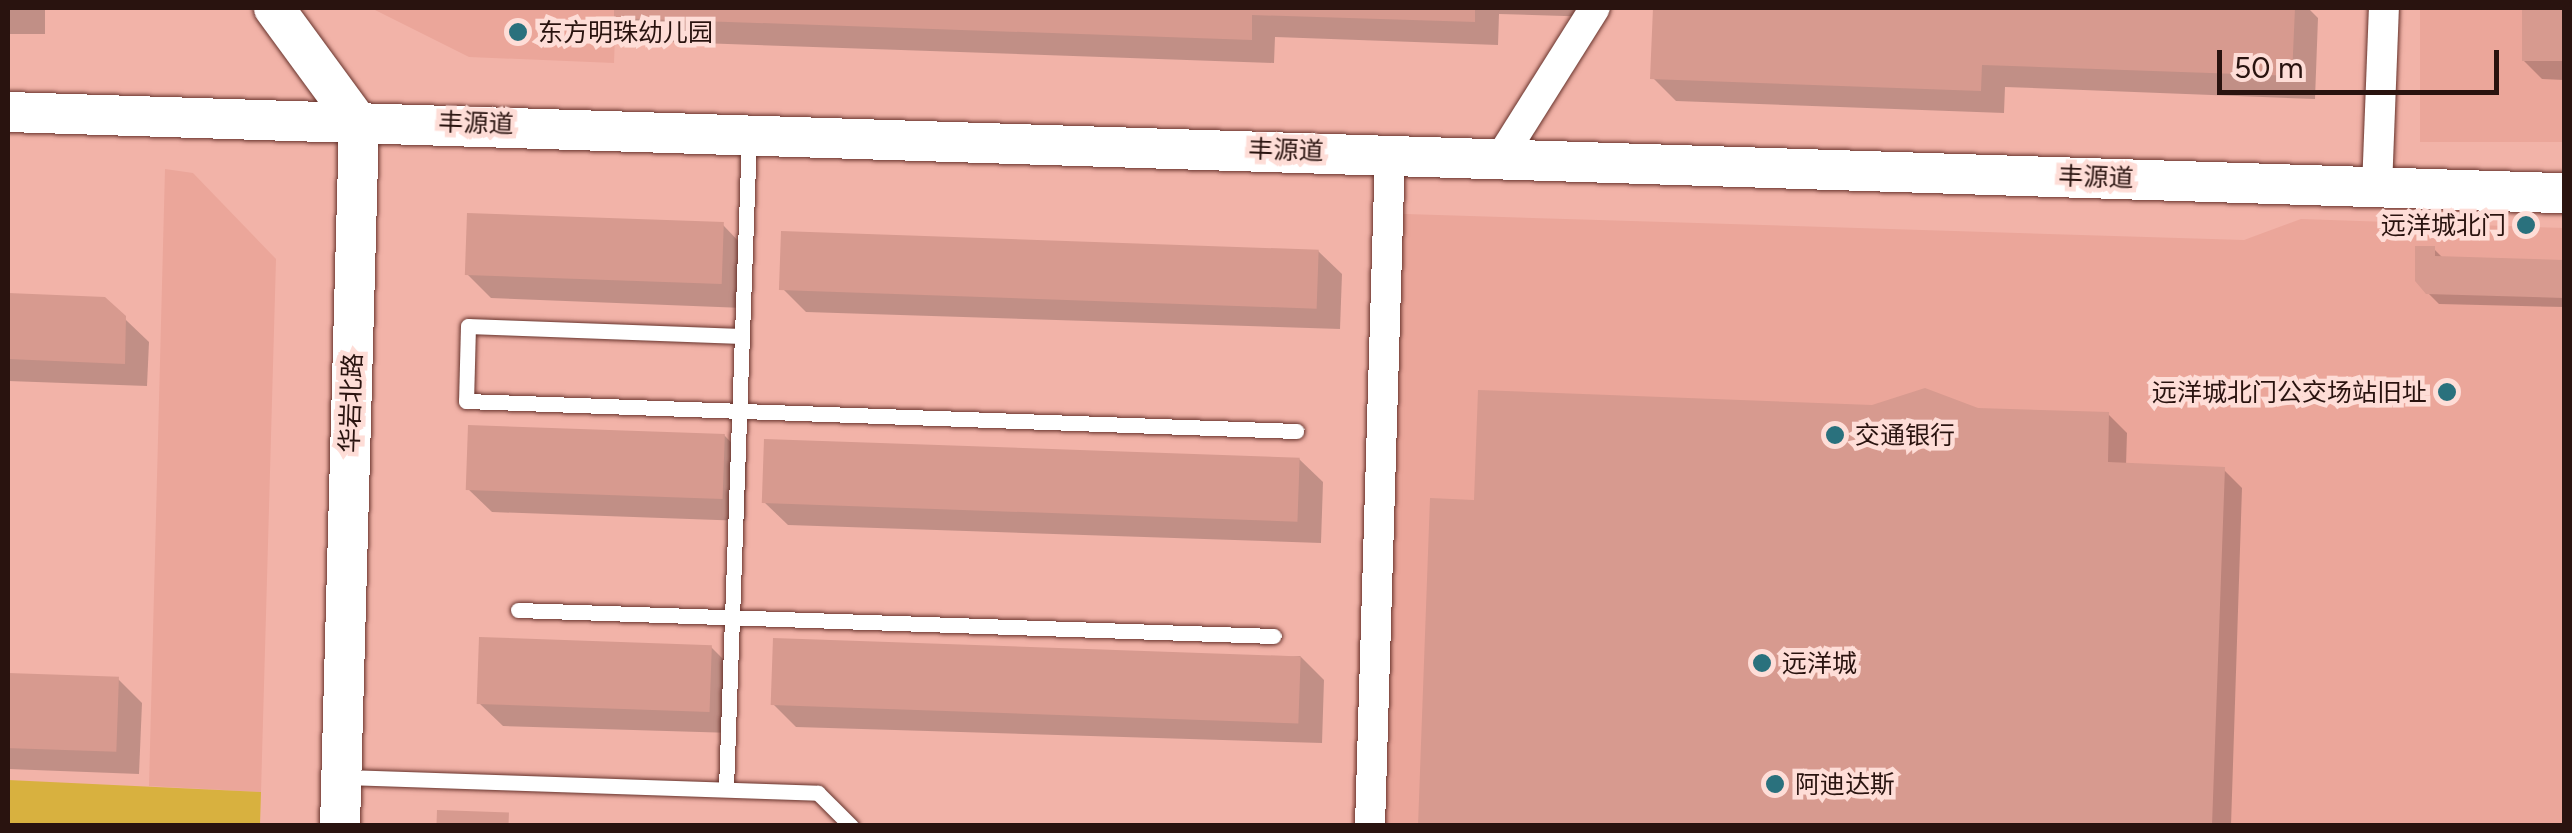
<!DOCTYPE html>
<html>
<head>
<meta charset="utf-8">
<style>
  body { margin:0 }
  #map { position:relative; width:2572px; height:833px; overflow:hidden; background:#f2b3a8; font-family:Figtree,"Noto Sans SC",sans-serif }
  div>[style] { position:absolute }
  .built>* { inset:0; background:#eba69a; transform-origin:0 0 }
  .green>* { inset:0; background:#d8b13f }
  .shadow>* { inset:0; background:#0003; transform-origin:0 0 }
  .building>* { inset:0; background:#d79a8f; transform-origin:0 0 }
  .roads { filter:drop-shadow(0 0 2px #66322b) drop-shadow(0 0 2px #66322b) }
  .service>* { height:15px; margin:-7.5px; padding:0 7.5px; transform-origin:7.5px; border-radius:7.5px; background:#fff }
  .minor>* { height:30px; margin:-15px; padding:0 15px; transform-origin:15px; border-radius:15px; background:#fff }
  .tertiary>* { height:40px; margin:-20px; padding:0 20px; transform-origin:20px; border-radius:20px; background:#fff }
  .dots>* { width:28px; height:28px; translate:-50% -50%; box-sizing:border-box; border:5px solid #feddd7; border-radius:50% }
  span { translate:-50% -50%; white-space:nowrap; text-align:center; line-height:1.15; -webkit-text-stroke:9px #feddd7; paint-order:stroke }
  .poi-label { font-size:25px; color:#29130f }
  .left { translate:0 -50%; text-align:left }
  .right { translate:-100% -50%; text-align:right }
  .street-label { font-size:25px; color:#29130f }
  .frame { position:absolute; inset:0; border:10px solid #29130f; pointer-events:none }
  .scale { position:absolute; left:2217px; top:50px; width:282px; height:45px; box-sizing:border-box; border:5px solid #29130f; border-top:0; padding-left:12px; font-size:30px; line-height:35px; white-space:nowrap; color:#29130f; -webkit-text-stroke:8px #feddd7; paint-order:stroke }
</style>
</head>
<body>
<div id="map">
  <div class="built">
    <i style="clip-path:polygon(371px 8px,616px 8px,614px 63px,469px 57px)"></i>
    <i style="left:2420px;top:8px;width:144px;height:134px"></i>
    <i style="clip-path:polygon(165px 169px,193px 173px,276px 259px,261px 792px,149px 786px)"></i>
    <i style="clip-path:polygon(1374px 213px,2244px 240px,2301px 219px,2564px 228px,2564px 825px,1351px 826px)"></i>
  </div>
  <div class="green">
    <i style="clip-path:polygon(8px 780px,261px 792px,260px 825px,8px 825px)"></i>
  </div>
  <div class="shadow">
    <i style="left:8px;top:8px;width:37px;height:26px"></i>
    <i style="clip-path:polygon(616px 8px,1596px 8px,1596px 17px,1499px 14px,1498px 45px,1275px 37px,1274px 63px,640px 41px)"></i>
    <i style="clip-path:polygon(1656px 8px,1997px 16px,1998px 8px,2308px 8px,2318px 18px,2315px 99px,2005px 87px,2004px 113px,1676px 101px,1653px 78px)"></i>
    <i style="clip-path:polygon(2524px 8px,2564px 8px,2564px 80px,2542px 79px,2523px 60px)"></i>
    <i style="clip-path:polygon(723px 225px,746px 249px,744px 308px,491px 298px,467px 274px)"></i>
    <i style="clip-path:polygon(2434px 249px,2444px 259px,2564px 263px,2564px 307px,2439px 304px,2428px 293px)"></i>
    <i style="clip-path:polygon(1318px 251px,1342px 274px,1340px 329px,806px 312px,782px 288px)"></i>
    <i style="clip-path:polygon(8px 295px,104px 299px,149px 342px,147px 386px,8px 381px)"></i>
    <i style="clip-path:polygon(1978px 410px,2108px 414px,2127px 433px,2126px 466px,2223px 469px,2242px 488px,2231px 826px,1420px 826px,1476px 502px)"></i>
    <i style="clip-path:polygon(724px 435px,747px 459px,745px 521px,492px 512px,468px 489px)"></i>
    <i style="clip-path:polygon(1299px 459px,1323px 482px,1321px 543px,788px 525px,764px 502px)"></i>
    <i style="clip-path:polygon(711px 647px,735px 671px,733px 733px,503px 726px,479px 703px)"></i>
    <i style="clip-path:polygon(1300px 656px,1324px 680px,1322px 743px,796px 727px,773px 704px)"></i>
    <i style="clip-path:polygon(8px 676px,118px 679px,142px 703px,139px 774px,8px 769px)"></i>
  </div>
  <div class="building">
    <i style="clip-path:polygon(614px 8px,1475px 8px,1475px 22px,1252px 15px,1252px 40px,614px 18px)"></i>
    <i style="clip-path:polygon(1653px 8px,2295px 8px,2292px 76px,1982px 65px,1981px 91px,1650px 79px)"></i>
    <i style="left:2522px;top:8px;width:42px;height:53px"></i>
    <i style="left:467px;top:213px;width:257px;height:62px;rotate:2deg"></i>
    <i style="left:781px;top:231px;width:538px;height:59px;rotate:2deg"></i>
    <i style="clip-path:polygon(2415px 246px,2435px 246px,2435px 256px,2564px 260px,2564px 298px,2426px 294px,2415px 281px)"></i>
    <i style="clip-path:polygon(8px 293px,105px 297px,126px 316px,125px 364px,8px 359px)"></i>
    <i style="clip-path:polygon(1925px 388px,1978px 408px,2109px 412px,2108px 462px,2225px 467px,2212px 826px,1418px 826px,1430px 498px,1474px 500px,1478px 390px,1872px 405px)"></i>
    <i style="left:468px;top:425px;width:257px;height:65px;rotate:2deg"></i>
    <i style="left:764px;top:439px;width:536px;height:64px;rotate:2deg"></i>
    <i style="left:479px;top:637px;width:233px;height:67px;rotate:2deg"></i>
    <i style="left:773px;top:638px;width:528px;height:67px;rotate:2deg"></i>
    <i style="left:8px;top:673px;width:111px;height:75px;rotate:2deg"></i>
    <i style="left:437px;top:810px;width:72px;height:16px;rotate:2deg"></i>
  </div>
  <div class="roads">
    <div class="service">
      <i style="left:741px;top:336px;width:273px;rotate:-177.9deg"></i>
      <i style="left:468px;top:326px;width:75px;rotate:91.5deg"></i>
      <i style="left:466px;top:401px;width:831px;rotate:2.07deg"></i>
      <i style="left:518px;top:610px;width:756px;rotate:1.97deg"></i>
      <i style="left:345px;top:777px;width:473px;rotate:1.9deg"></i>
      <i style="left:818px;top:793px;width:47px;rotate:45deg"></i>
      <i style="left:726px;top:788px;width:651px;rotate:-87.98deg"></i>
    </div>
    <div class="minor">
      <i style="left:1501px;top:157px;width:176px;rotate:-57.8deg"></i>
      <i style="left:2377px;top:188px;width:180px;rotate:-87.8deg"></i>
      <i style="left:1370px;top:826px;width:673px;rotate:-88.3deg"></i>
    </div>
    <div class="tertiary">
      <i style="left:274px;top:8px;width:144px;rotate:53.8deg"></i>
      <i style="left:359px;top:124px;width:702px;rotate:91.55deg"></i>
      <i style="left:8px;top:112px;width:2557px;rotate:1.82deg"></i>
    </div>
  </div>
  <div class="dots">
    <i style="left:518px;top:32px;background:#2a717d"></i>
    <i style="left:2526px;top:225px;background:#2a717d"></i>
    <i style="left:2447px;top:392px;background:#2a717d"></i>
    <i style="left:1835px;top:435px;background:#2a717d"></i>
    <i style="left:1762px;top:663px;background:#2a717d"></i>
    <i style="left:1775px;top:784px;background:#2a717d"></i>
  </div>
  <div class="poi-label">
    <span class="left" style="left:538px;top:32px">东方明珠幼儿园</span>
    <span class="right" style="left:2506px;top:225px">远洋城北门</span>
    <span class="right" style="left:2427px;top:392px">远洋城北门公交场站旧址</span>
    <span class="left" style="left:1855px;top:435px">交通银行</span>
    <span class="left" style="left:1782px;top:663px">远洋城</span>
    <span class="left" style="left:1795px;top:784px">阿迪达斯</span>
  </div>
  <div class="street-label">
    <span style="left:476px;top:123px;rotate:2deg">丰源道</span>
    <span style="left:1286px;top:150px;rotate:2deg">丰源道</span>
    <span style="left:2096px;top:177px;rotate:2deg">丰源道</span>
    <span style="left:351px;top:403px;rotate:-88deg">华岩北路</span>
  </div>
  <div class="frame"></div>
  <div class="scale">50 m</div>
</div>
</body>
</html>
